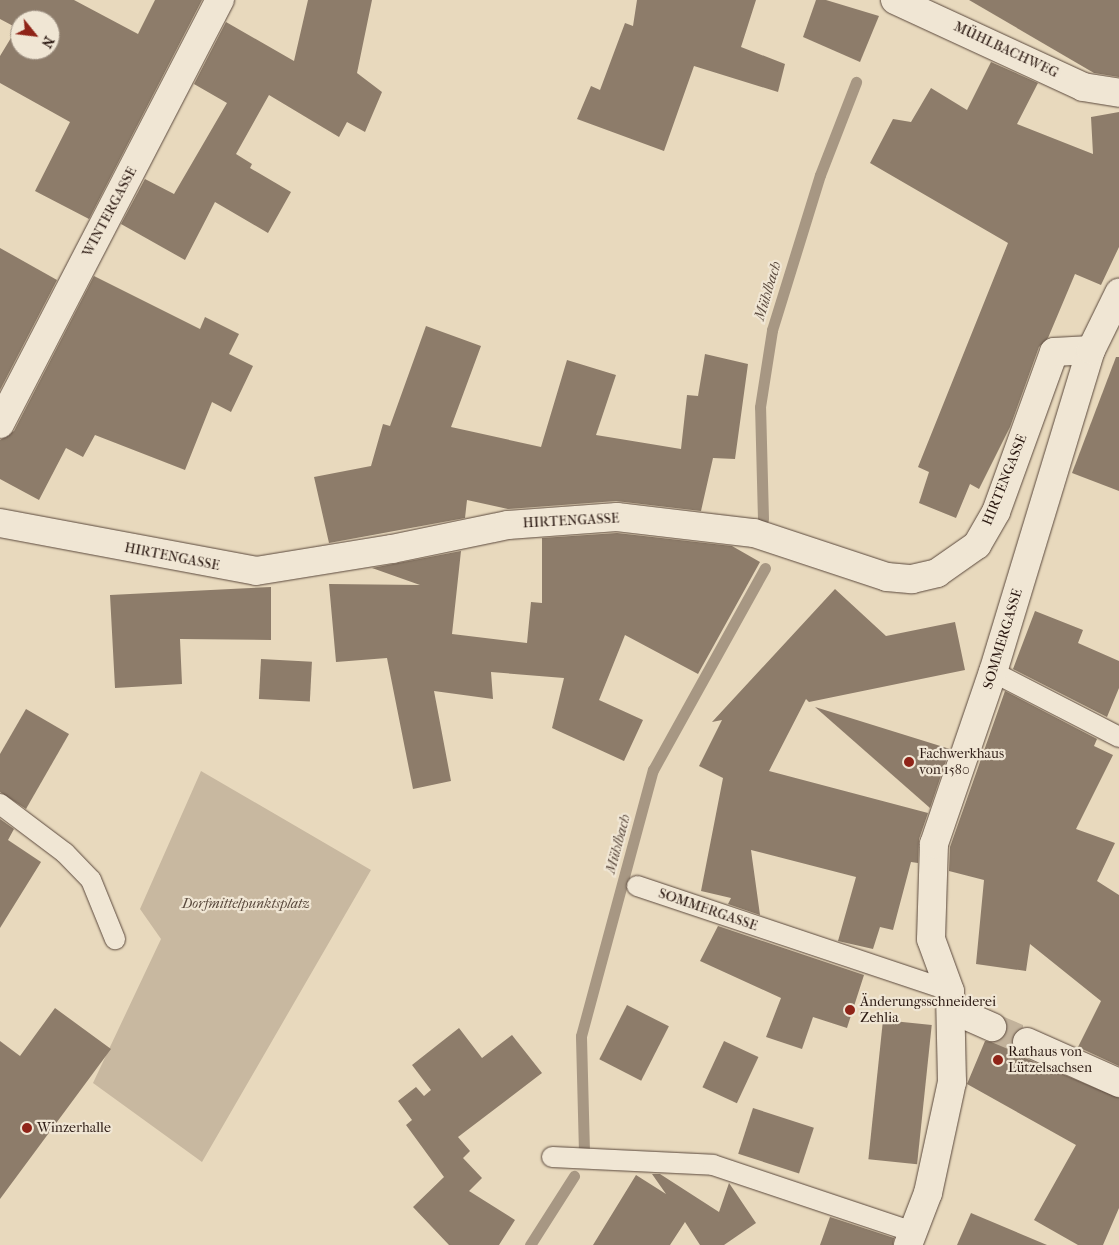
<!DOCTYPE html>
<html>
<head>
<meta charset="utf-8">
<style>
  body { margin:0 }
  #map { position:relative; width:1119px; height:1245px; overflow:hidden; background:#e8d9bd; font-family:"IM FELL French Canon",serif }
  div>[style] { position:absolute }
  .green>* { inset:0; background:#c8b8a0 }
  .stream>* { height:11px; margin:-5.5px; padding:0 5.5px; transform-origin:5.5px; border-radius:5.5px; background:#a79783 }
  .building>* { inset:0; background:#8d7c6a; transform-origin:0 0 }
  .minor-tunnel>* { height:28px; margin-top:-14px; transform-origin:0; background:repeating-linear-gradient(90deg,#c2b29b 0 28px,transparent 0 42px) }
  .roads { filter:drop-shadow(0 0 1px #5a483c) drop-shadow(0 0 1px #5a483c) }
  .service>* { height:20px; margin:-10px; padding:0 10px; transform-origin:10px; border-radius:10px; background:#f0e6d4 }
  .minor>* { height:28px; margin:-14px; padding:0 14px; transform-origin:14px; border-radius:14px; background:#f0e6d4 }
  .dots>* { width:14px; height:14px; translate:-50% -50%; box-sizing:border-box; border:2px solid #f0e6d4; border-radius:50% }
  span { translate:-50% -50%; white-space:nowrap; text-align:center; line-height:1.15; -webkit-text-stroke:4.5px #f0e6d4; paint-order:stroke }
  .street-label { font-size:14px; color:#2a1811 }
  .poi-label { font-size:14px; color:#2a1811 }
  .left { translate:0 -50%; text-align:left }
  .park-label { font-size:14px; color:#59483c; font-style:italic }
  .water-label { font-size:15px; color:#5c4b3f; font-style:italic }
  .north { position:absolute; left:10px; top:10px; width:50px; height:50px; box-sizing:border-box; background:#f0e6d4; border:1px solid #a19486; border-radius:50%; rotate:119deg; font-size:14px; font-weight:700; line-height:20px; text-align:center; color:#2a1811 }
  .north::after { content:''; display:block; margin:auto; width:18px; height:22px; background:#8f2418; clip-path:polygon(50% 0,100% 100%,50% 72%,0 100%) }
</style>
</head>
<body>
<div id="map">
  <div class="green">
    <i style="clip-path:polygon(201px 771px,371px 870px,202px 1162px,93px 1083px,161px 939px,140px 909px)"></i>
  </div>
  <div class="stream">
    <i style="left:763px;top:519px;width:112px;rotate:-91.5deg"></i>
    <i style="left:760px;top:407px;width:78px;rotate:-81.1deg"></i>
    <i style="left:772px;top:330px;width:162px;rotate:-72.8deg"></i>
    <i style="left:820px;top:175px;width:100px;rotate:-68.8deg"></i>
    <i style="left:584px;top:1152px;width:116px;rotate:-91.5deg"></i>
    <i style="left:581px;top:1036px;width:276px;rotate:-74.9deg"></i>
    <i style="left:653px;top:770px;width:231px;rotate:-61deg"></i>
    <i style="left:530px;top:1245px;width:82px;rotate:-57.5deg"></i>
  </div>
  <div class="building">
    <i style="clip-path:polygon(evenodd,0 0,74px 0,138px 34px,155px 0,202px 0,89px 219px,35px 191px,70px 122px,0 83px,0 56px,17px 28px,0 19px,0 0,20px 20px,50px 20px,50px 50px,20px 50px,20px 20px)"></i>
    <i style="clip-path:polygon(308px 0,372px 0,357px 73px,382px 92px,365px 132px,347px 122px,339px 137px,269px 95px,236px 154px,252px 164px,250px 168px,291px 192px,268px 233px,215px 202px,185px 260px,121px 224px,145px 179px,174px 194px,227px 103px,194px 84px,226px 22px,294px 61px)"></i>
    <i style="clip-path:polygon(637px 0,756px 0,741px 47px,785px 64px,778px 92px,694px 66px,664px 151px,577px 119px,591px 86px,600px 90px,625px 23px,633px 26px)"></i>
    <i style="clip-path:polygon(816px 0,826px 0,879px 16px,860px 62px,803px 37px)"></i>
    <i style="clip-path:polygon(969px 0,1119px 0,1119px 77px,1094px 73px)"></i>
    <i style="clip-path:polygon(991px 62px,1038px 83px,1017px 124px,1093px 154px,1091px 117px,1119px 112px,1119px 247px,1101px 285px,1075px 274px,1048px 338px,1039px 347px,1010px 427px,979px 489px,970px 484px,956px 518px,919px 503px,929px 472px,918px 467px,1008px 243px,870px 163px,893px 119px,911px 122px,931px 88px,967px 110px)"></i>
    <i style="clip-path:polygon(0 248px,57px 280px,0 390px)"></i>
    <i style="clip-path:polygon(94px 276px,200px 329px,205px 317px,239px 334px,229px 354px,253px 366px,231px 412px,212px 402px,185px 470px,95px 435px,83px 457px,66px 448px,39px 500px,0 479px,0 440px,14px 431px)"></i>
    <i style="clip-path:polygon(426px 326px,481px 346px,451px 427px,541px 447px,567px 360px,616px 375px,596px 435px,681px 449px,687px 395px,698px 396px,705px 354px,748px 364px,735px 459px,713px 458px,701px 511px,616px 501px,508px 509px,467px 500px,465px 518px,329px 543px,314px 477px,371px 466px,383px 424px,390px 426px)"></i>
    <i style="clip-path:polygon(1116px 357px,1119px 357px,1119px 491px,1072px 473px)"></i>
    <i style="clip-path:polygon(617px 533px,732px 546px,760px 562px,698px 674px,625px 635px,599px 700px,643px 720px,624px 761px,552px 728px,564px 678px,491px 672px,493px 699px,434px 691px,451px 781px,413px 789px,387px 658px,336px 662px,329px 584px,420px 585px,372px 568px,461px 551px,452px 634px,527px 643px,531px 602px,542px 603px,542px 538px)"></i>
    <i style="clip-path:polygon(271px 587px,271px 640px,180px 639px,182px 684px,115px 688px,110px 595px)"></i>
    <i style="clip-path:polygon(835px 589px,886px 636px,955px 622px,965px 670px,809px 702px,806px 699px,769px 771px,928px 813px,919px 839px,918px 863px,911px 862px,893px 930px,880px 927px,873px 949px,838px 941px,856px 877px,751px 850px,760px 915px,728px 904px,731px 898px,701px 891px,723px 778px,699px 766px,722px 720px,712px 722px)"></i>
    <i style="clip-path:polygon(1035px 611px,1083px 630px,1078px 643px,1119px 661px,1119px 688px,1107px 717px,1013px 669px)"></i>
    <i style="left:261px;top:659px;width:51px;height:40px;rotate:3deg"></i>
    <i style="clip-path:polygon(1005px 691px,1097px 739px,1094px 746px,1113px 755px,1076px 829px,1115px 843px,1097px 881px,1119px 895px,1119px 1066px,1078px 1047px,1101px 1001px,1030px 944px,1026px 971px,976px 964px,984px 880px,949px 871px,950px 847px)"></i>
    <i style="clip-path:polygon(815px 707px,950px 749px,930px 808px)"></i>
    <i style="clip-path:polygon(26px 709px,69px 734px,26px 809px,0 792px,0 754px)"></i>
    <i style="clip-path:polygon(0 819px,14px 829px,8px 840px,41px 862px,0 928px)"></i>
    <i style="clip-path:polygon(718px 926px,864px 975px,847px 1028px,813px 1017px,802px 1049px,766px 1037px,781px 998px,700px 961px)"></i>
    <i style="left:627px;top:1005px;width:47px;height:61px;rotate:27deg"></i>
    <i style="clip-path:polygon(55px 1008px,111px 1049px,0 1199px,0 1041px,20px 1056px)"></i>
    <i style="clip-path:polygon(1005px 1019px,1023px 1027px,1013px 1035px,1011px 1043px,1020px 1056px,1119px 1098px,1119px 1208px,1103px 1245px,1078px 1245px,1034px 1220px,1076px 1145px,967px 1084px,985px 1041px,994px 1042px,1006px 1034px)"></i>
    <i style="left:883px;top:1020px;width:49px;height:140px;rotate:6deg"></i>
    <i style="clip-path:polygon(459px 1028px,482px 1058px,512px 1035px,542px 1073px,458px 1137px,470px 1151px,463px 1158px,482px 1178px,469px 1191px,515px 1220px,499px 1245px,449px 1245px,413px 1207px,444px 1177px,406px 1125px,412px 1120px,398px 1101px,416px 1087px,424px 1096px,431px 1090px,412px 1065px)"></i>
    <i style="left:724px;top:1041px;width:38px;height:51px;rotate:25deg"></i>
    <i style="left:753px;top:1108px;width:64px;height:48px;rotate:18deg"></i>
    <i style="clip-path:polygon(652px 1174px,660px 1174px,719px 1212px,729px 1183px,756px 1223px,724px 1245px,700px 1245px,685px 1222px,670px 1245px,593px 1245px,636px 1175px,666px 1194px)"></i>
    <i style="clip-path:polygon(971px 1213px,1047px 1245px,957px 1245px)"></i>
    <i style="clip-path:polygon(830px 1217px,894px 1238px,893px 1245px,820px 1245px)"></i>
  </div>
  <div class="minor-tunnel">
    <i style="left:992px;top:1027px;width:38px;rotate:23deg"></i>
  </div>
  <div class="roads">
    <div class="service">
      <i style="left:993px;top:672px;width:142px;rotate:27.3deg"></i>
      <i style="left:0;top:804px;width:81px;rotate:37deg"></i>
      <i style="left:65px;top:853px;width:37px;rotate:46deg"></i>
      <i style="left:91px;top:880px;width:64px;rotate:67.9deg"></i>
      <i style="left:637px;top:886px;width:330px;rotate:18.5deg"></i>
      <i style="left:552px;top:1157px;width:161px;rotate:2.8deg"></i>
      <i style="left:713px;top:1165px;width:211px;rotate:18.5deg"></i>
    </div>
    <div class="minor">
      <i style="left:895px;top:0;width:207px;rotate:24.8deg"></i>
      <i style="left:1083px;top:87px;width:36px;rotate:9deg"></i>
      <i style="left:0;top:424px;width:478px;rotate:-62.6deg"></i>
      <i style="left:0;top:523px;width:260px;rotate:10.6deg"></i>
      <i style="left:256px;top:571px;width:138px;rotate:-9.2deg"></i>
      <i style="left:392px;top:549px;width:118px;rotate:-11.7deg"></i>
      <i style="left:508px;top:525px;width:109px;rotate:-4.2deg"></i>
      <i style="left:617px;top:517px;width:138px;rotate:6.7deg"></i>
      <i style="left:754px;top:533px;width:140px;rotate:18.3deg"></i>
      <i style="left:887px;top:577px;width:25px;rotate:5deg"></i>
      <i style="left:912px;top:579px;width:26px;rotate:-13deg"></i>
      <i style="left:937px;top:573px;width:49px;rotate:-35deg"></i>
      <i style="left:977px;top:545px;width:38px;rotate:-60deg"></i>
      <i style="left:996px;top:512px;width:170px;rotate:-70.1deg"></i>
      <i style="left:1054px;top:352px;width:37px;rotate:-3deg"></i>
      <i style="left:951px;top:1009px;width:45px;rotate:23.7deg"></i>
      <i style="left:1027px;top:1042px;width:101px;rotate:24deg"></i>
      <i style="left:908px;top:1245px;width:56px;rotate:-69deg"></i>
      <i style="left:928px;top:1193px;width:114px;rotate:-77.8deg"></i>
      <i style="left:952px;top:1082px;width:91px;rotate:-91.3deg"></i>
      <i style="left:950px;top:991px;width:55px;rotate:-110.1deg"></i>
      <i style="left:931px;top:939px;width:95px;rotate:-88.2deg"></i>
      <i style="left:934px;top:844px;width:182px;rotate:-71.1deg"></i>
      <i style="left:993px;top:672px;width:337px;rotate:-73.1deg"></i>
      <i style="left:1091px;top:350px;width:64px;rotate:-63.8deg"></i>
    </div>
  </div>
  <div class="dots">
    <i style="left:909px;top:762px;background:#8f2418"></i>
    <i style="left:850px;top:1010px;background:#8f2418"></i>
    <i style="left:998px;top:1060px;background:#8f2418"></i>
    <i style="left:27px;top:1128px;background:#8f2418"></i>
  </div>
  <div class="street-label">
    <span style="left:1006px;top:50px;rotate:25deg">MÜHLBACHWEG</span>
    <span style="left:110px;top:212px;rotate:-62deg">WINTERGASSE</span>
    <span style="left:1005px;top:480px;rotate:-68deg">HIRTENGASSE</span>
    <span style="left:571px;top:521px;rotate:-3deg">HIRTENGASSE</span>
    <span style="left:172px;top:557px;rotate:11deg">HIRTENGASSE</span>
    <span style="left:1003px;top:639px;rotate:-73deg">SOMMERGASSE</span>
    <span style="left:708px;top:910px;rotate:19deg">SOMMERGASSE</span>
  </div>
  <div class="poi-label">
    <span class="left" style="left:919px;top:762px">Fachwerkhaus<br>von 1580</span>
    <span class="left" style="left:860px;top:1010px">Änderungsschneiderei<br>Zehlia</span>
    <span class="left" style="left:1008px;top:1060px">Rathaus von<br>Lützelsachsen</span>
    <span class="left" style="left:37px;top:1128px">Winzerhalle</span>
  </div>
  <div class="park-label">
    <span style="left:246px;top:904px">Dorfmittelpunktsplatz</span>
  </div>
  <div class="water-label">
    <span style="left:768px;top:291px;rotate:-73deg">Mühlbach</span>
    <span style="left:618px;top:844px;rotate:-75deg">Mühlbach</span>
  </div>
  <div class="north">N</div>
</div>
</body>
</html>
